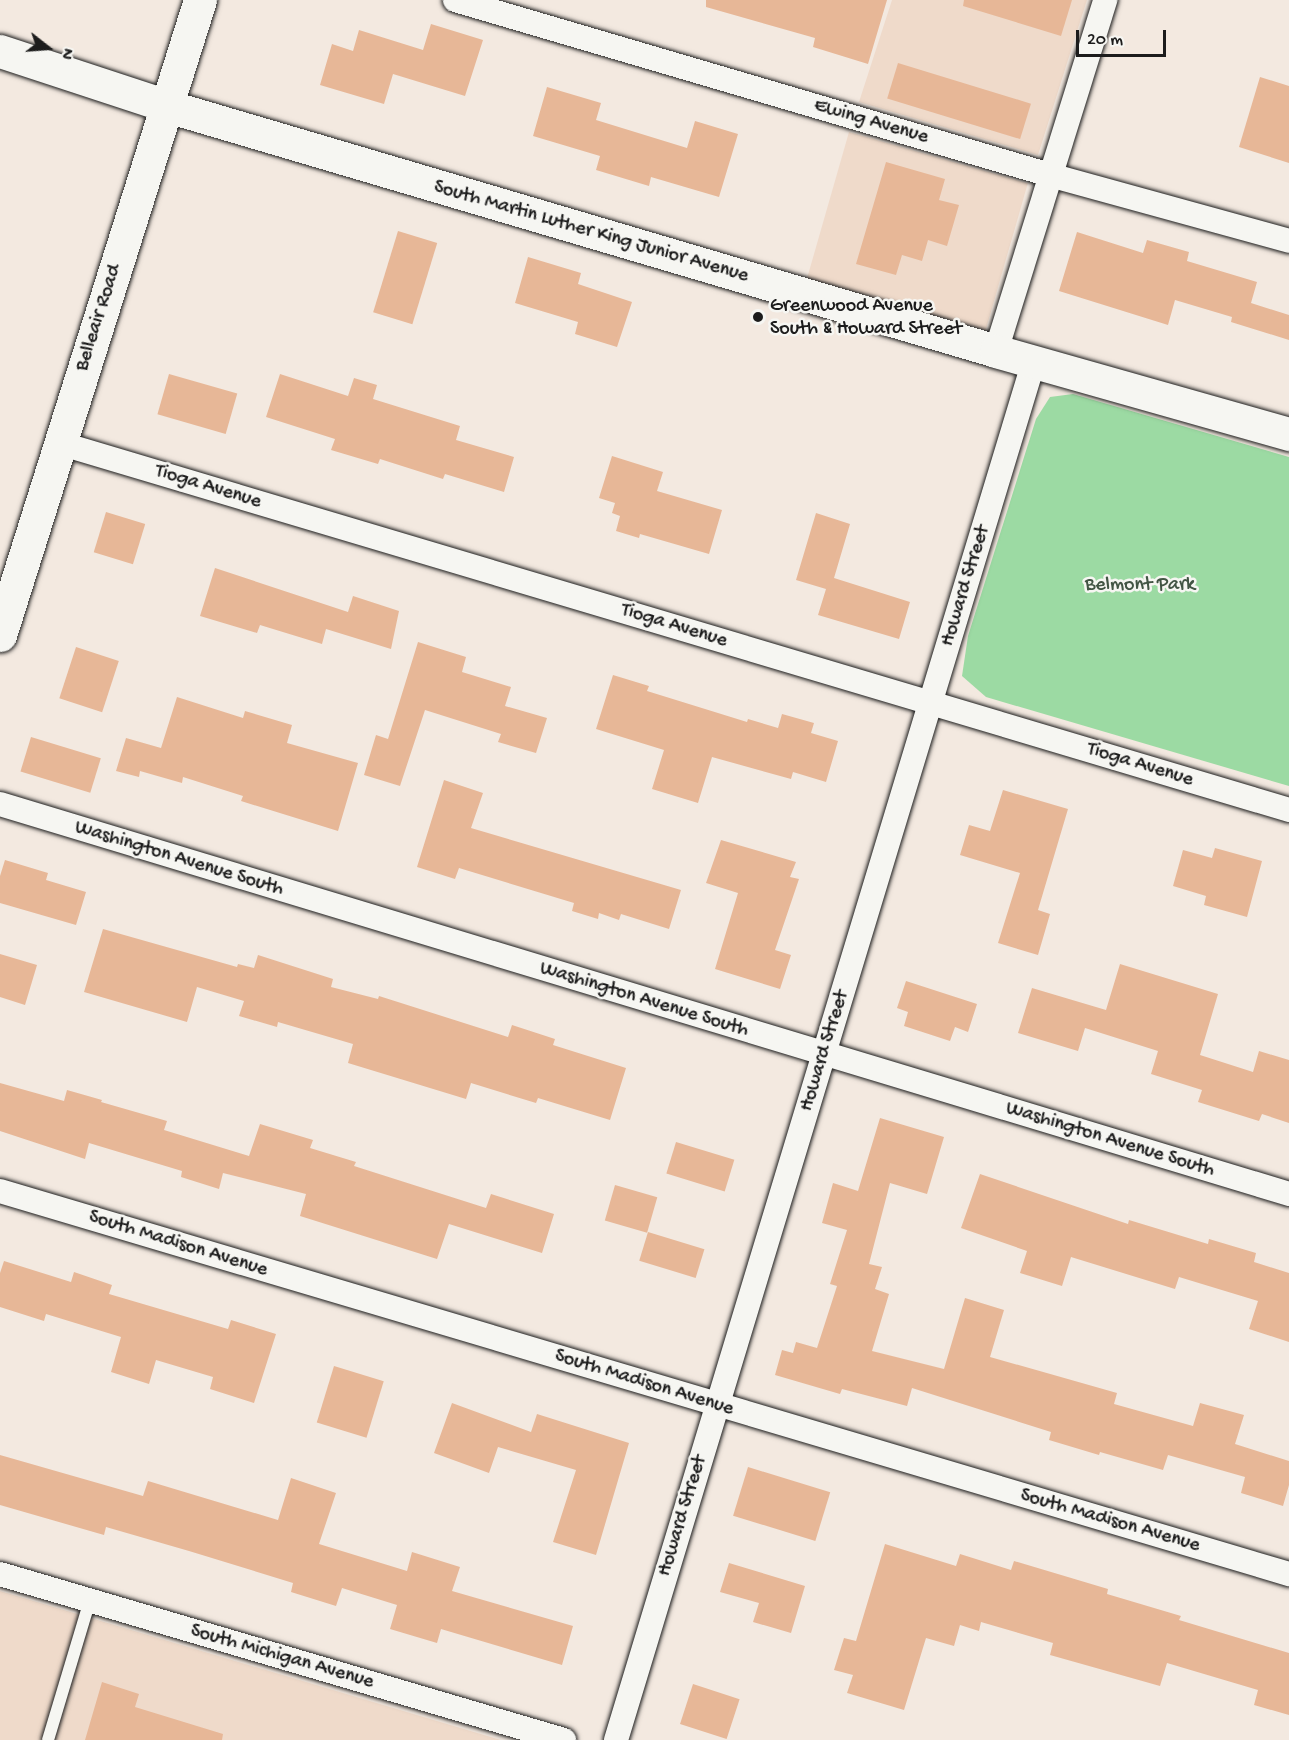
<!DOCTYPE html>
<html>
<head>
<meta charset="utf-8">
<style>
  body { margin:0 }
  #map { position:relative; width:1289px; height:1740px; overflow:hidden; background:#f3e9e0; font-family:"Gochi Hand",sans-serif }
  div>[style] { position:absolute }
  .built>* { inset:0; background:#efdaca; transform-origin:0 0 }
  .green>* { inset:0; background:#9cdaa3 }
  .building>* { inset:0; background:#e7b797; transform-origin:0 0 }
  .roads { filter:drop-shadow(0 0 2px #1c1c1c) drop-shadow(0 0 2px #1c1c1c) }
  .lane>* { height:12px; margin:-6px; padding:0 6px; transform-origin:6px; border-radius:6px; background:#f6f6f2 }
  .street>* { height:24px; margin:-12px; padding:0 12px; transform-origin:12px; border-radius:12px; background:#f6f6f2 }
  .secondary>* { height:33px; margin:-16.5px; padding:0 16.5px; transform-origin:16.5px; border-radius:16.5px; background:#f6f6f2 }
  .dots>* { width:16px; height:16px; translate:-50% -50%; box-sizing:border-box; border:3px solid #f6f6f2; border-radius:50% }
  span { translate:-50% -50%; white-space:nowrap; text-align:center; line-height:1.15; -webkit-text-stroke:5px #f6f6f2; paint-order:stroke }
  .street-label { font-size:20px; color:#1c1c1c }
  .poi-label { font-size:20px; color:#1c1c1c }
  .left { translate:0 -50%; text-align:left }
  .park-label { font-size:20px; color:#425544 }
  .north { position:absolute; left:18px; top:18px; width:60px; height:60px; -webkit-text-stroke:4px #f6f6f2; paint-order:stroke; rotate:107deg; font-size:16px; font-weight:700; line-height:24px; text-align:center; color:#1c1c1c }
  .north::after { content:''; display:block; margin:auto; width:21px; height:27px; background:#1c1c1c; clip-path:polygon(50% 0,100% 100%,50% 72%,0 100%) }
  .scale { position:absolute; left:1076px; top:30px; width:90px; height:27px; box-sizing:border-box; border:3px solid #1c1c1c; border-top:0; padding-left:8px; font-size:18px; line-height:21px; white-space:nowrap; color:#1c1c1c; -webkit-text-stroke:4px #f6f6f2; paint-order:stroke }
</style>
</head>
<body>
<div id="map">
  <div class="built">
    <i style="clip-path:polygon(892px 0,1087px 0,1038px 155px,859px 102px)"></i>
    <i style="left:849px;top:132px;width:186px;height:153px;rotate:16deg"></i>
    <i style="clip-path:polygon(0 1591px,501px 1740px,0 1740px)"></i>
  </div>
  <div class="green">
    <i style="clip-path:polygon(1073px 394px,1289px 457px,1289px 786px,986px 697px,962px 676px,968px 636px,1036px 419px,1050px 397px)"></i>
  </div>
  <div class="building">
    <i style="clip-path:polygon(706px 0,887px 0,868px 64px,813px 47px,815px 38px,706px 7px)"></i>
    <i style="clip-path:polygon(964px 0,1072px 0,1061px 36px,963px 6px)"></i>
    <i style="clip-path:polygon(431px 24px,483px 40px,465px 96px,393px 74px,384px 104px,320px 85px,332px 44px,353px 51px,359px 30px,423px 50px)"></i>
    <i style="left:898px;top:63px;width:139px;height:37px;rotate:17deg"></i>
    <i style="clip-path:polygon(1260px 77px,1289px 86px,1289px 163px,1239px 147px)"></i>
    <i style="clip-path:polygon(547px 87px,601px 103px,596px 120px,687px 148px,695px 121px,738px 134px,719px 197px,651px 177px,649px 186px,596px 170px,600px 156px,533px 136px)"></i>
    <i style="clip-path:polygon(886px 162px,945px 179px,939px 200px,959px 205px,947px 246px,928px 240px,922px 261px,902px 255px,896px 275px,856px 264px)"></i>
    <i style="left:398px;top:231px;width:41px;height:85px;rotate:17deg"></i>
    <i style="clip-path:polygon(1077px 232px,1143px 253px,1147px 240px,1189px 252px,1187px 261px,1257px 282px,1251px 303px,1289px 315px,1289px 340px,1231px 322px,1232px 317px,1175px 300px,1168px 325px,1059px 291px)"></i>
    <i style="clip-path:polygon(528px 257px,581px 273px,578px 284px,632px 302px,617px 347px,575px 334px,578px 322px,515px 303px)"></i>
    <i style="left:169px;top:374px;width:71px;height:42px;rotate:16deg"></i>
    <i style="clip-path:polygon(280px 374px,348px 396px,354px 378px,377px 385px,373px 399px,460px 426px,456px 440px,514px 457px,504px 492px,445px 474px,443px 479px,380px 459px,378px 464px,331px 450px,335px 439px,266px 417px)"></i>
    <i style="clip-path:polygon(612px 456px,663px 472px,657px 491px,722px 510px,709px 554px,640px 534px,639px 538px,616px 531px,620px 516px,612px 513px,615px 503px,599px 498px)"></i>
    <i style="left:106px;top:512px;width:41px;height:42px;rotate:17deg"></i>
    <i style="clip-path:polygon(816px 513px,850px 524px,834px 578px,910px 602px,899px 639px,818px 615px,826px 589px,796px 580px)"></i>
    <i style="clip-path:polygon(215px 568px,348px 612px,353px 596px,399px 611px,391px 649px,326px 629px,322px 644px,260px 625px,257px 633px,200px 616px)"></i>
    <i style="clip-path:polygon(418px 642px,466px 657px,462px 672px,511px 687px,505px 706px,547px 718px,536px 753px,498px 742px,501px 734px,425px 710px,400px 786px,364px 775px,376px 735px,388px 739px)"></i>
    <i style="left:76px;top:647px;width:45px;height:54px;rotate:18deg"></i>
    <i style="clip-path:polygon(613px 675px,649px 686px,647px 691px,747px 722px,748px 719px,778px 728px,782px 714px,814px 723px,811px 733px,838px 741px,826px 782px,793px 772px,791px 779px,712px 757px,698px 803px,652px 789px,664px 750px,596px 729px)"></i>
    <i style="clip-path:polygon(177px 697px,243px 718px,245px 711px,292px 725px,287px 743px,358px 763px,338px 831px,241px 801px,243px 796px,183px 777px,182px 783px,140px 771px,139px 777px,116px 771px,126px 738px,161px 748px)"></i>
    <i style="left:31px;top:737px;width:73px;height:36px;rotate:17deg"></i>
    <i style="clip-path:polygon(444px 780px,483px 793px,471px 828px,681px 890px,669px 929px,621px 914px,619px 920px,599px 913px,598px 919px,572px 911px,574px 903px,459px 868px,455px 879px,417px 867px)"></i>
    <i style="clip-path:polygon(1003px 790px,1068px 809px,1038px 910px,1050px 914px,1038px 955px,998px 943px,1020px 873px,960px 855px,969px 825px,990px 831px)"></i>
    <i style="clip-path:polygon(721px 840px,796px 862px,790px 877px,799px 879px,775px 950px,791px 955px,780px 989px,715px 969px,738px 893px,706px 883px)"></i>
    <i style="clip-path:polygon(1215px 848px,1262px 861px,1247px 917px,1204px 905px,1206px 896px,1173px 886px,1183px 850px,1212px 858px)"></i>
    <i style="clip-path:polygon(5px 860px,48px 873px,46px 880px,86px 892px,76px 925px,0 903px,0 876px)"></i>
    <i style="clip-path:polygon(103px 929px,237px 967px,238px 964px,254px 968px,258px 955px,333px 979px,331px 987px,378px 999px,379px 996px,508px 1037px,512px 1025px,555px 1039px,553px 1045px,626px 1068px,610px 1120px,538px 1098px,536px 1103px,471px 1083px,466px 1099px,348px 1063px,353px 1044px,278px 1022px,277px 1027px,239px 1016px,244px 1001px,197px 987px,187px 1022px,84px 992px)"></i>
    <i style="clip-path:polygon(0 954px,37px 965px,25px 1005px,0 997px)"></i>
    <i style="clip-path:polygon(1120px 964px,1218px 994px,1200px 1055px,1253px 1072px,1259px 1051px,1289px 1060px,1289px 1123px,1262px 1114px,1259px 1121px,1198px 1102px,1202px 1090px,1151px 1074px,1158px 1051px,1085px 1028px,1078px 1051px,1018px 1033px,1032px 988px,1106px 1010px)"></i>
    <i style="clip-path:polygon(906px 981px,977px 1004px,968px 1032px,955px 1027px,950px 1041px,904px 1026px,908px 1012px,897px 1008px)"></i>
    <i style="clip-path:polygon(0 1083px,64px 1101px,67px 1090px,102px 1100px,101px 1102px,167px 1121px,164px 1130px,249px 1156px,260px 1124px,313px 1140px,310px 1148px,356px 1162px,354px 1166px,486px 1208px,491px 1194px,554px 1214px,542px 1253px,449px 1224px,437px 1259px,300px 1216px,306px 1194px,223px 1173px,219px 1189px,181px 1177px,182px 1171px,89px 1143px,85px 1159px,0 1131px)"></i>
    <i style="clip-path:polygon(880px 1118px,944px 1137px,927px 1194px,890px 1183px,869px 1264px,882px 1267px,875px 1289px,889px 1294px,872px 1351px,944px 1369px,965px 1298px,1004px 1310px,990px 1357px,1117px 1393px,1114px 1404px,1193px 1426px,1200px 1403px,1244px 1415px,1235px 1444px,1289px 1461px,1289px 1485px,1283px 1506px,1241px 1493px,1245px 1477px,1168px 1455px,1163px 1470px,1100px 1452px,1099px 1455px,1049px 1440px,1051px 1432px,912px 1388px,907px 1406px,842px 1389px,840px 1394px,775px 1375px,782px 1350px,793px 1353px,796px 1342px,817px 1348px,837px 1286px,830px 1284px,847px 1230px,822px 1223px,833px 1183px,858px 1191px)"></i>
    <i style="left:676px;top:1142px;width:61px;height:33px;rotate:17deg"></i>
    <i style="clip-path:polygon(980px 1174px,1128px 1224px,1129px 1220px,1208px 1244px,1209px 1239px,1256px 1253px,1254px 1262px,1289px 1273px,1289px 1342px,1249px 1329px,1258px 1301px,1179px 1277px,1175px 1289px,1071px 1257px,1062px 1286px,1020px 1273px,1027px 1251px,961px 1228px)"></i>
    <i style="left:615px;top:1185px;width:44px;height:37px;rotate:16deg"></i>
    <i style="left:648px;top:1232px;width:59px;height:30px;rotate:17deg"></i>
    <i style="clip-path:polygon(4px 1261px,71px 1282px,74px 1272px,112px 1285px,109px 1294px,228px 1329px,231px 1320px,276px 1334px,254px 1403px,210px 1389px,213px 1377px,156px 1360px,149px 1384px,111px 1372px,121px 1337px,46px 1314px,44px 1321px,0 1307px,0 1273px)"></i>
    <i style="left:334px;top:1366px;width:52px;height:59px;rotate:17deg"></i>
    <i style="clip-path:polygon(452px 1403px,531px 1432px,537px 1414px,629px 1443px,596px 1555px,553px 1542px,576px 1470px,498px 1447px,489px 1473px,434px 1453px)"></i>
    <i style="clip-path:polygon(0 1455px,143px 1496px,148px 1481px,278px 1520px,291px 1478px,336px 1493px,319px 1544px,407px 1571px,412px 1552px,460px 1567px,452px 1591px,573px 1626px,562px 1665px,441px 1629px,437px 1643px,390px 1629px,397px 1605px,342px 1588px,336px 1606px,291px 1592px,293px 1583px,189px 1551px,106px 1527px,104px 1535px,0 1505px)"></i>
    <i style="left:748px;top:1467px;width:86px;height:51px;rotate:17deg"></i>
    <i style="clip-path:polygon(885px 1544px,956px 1566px,960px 1554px,1011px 1570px,1014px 1561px,1108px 1589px,1107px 1594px,1181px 1616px,1179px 1620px,1289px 1653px,1289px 1715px,1254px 1705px,1258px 1690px,1167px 1663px,1160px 1686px,1050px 1655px,1053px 1643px,981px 1622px,979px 1631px,960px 1625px,954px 1646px,926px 1638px,904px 1710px,847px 1693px,853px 1675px,834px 1670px,844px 1638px,856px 1641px)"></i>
    <i style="clip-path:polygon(729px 1563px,805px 1586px,791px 1633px,753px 1622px,759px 1603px,720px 1592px)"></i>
    <i style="clip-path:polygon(102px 1682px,139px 1694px,135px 1707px,223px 1734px,222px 1740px,85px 1740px)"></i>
    <i style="left:693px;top:1684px;width:49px;height:42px;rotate:18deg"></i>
  </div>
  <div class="roads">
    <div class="lane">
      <i style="left:48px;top:1740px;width:146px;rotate:-73.3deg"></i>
    </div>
    <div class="street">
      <i style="left:455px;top:0;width:620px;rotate:16.39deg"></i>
      <i style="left:1050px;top:175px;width:248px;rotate:15.4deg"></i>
      <i style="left:996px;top:351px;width:368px;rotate:-72.7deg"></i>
      <i style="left:59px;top:443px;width:1284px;rotate:16.61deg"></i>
      <i style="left:0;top:804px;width:1347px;rotate:16.83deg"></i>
      <i style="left:0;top:1191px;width:1345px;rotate:16.55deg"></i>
      <i style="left:0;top:1574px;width:588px;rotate:16.4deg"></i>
      <i style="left:616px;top:1740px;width:1441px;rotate:-73.14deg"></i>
    </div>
    <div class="secondary">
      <i style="left:0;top:51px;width:176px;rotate:18.2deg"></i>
      <i style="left:167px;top:106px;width:864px;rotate:16.46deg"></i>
      <i style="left:996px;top:351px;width:305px;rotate:15.8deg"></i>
      <i style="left:0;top:635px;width:666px;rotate:-72.52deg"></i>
    </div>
  </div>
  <div class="dots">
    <i style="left:758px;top:317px;background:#1c1c1c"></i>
  </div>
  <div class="street-label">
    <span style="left:871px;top:122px;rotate:16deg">Ewing Avenue</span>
    <span style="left:591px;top:232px;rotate:16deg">South Martin Luther King Junior Avenue</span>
    <span style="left:99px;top:318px;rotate:-72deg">Belleair Road</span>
    <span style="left:208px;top:487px;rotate:17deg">Tioga Avenue</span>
    <span style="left:966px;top:586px;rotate:-73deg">Howard Street</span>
    <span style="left:674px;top:626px;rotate:17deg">Tioga Avenue</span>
    <span style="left:1140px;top:765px;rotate:17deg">Tioga Avenue</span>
    <span style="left:179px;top:859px;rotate:17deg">Washington Avenue South</span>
    <span style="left:644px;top:1000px;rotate:17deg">Washington Avenue South</span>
    <span style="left:825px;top:1051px;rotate:-73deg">Howard Street</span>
    <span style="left:1110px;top:1140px;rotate:17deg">Washington Avenue South</span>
    <span style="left:178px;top:1244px;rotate:17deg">South Madison Avenue</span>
    <span style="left:644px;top:1383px;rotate:17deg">South Madison Avenue</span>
    <span style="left:683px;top:1516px;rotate:-73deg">Howard Street</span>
    <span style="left:1110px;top:1521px;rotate:16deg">South Madison Avenue</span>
    <span style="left:282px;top:1657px;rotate:16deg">South Michigan Avenue</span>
  </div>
  <div class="poi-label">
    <span class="left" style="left:770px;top:318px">Greenwood Avenue<br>South &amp; Howard Street</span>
  </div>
  <div class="park-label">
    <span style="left:1140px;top:585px">Belmont Park</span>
  </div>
  <div class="north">N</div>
  <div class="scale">20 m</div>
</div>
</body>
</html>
